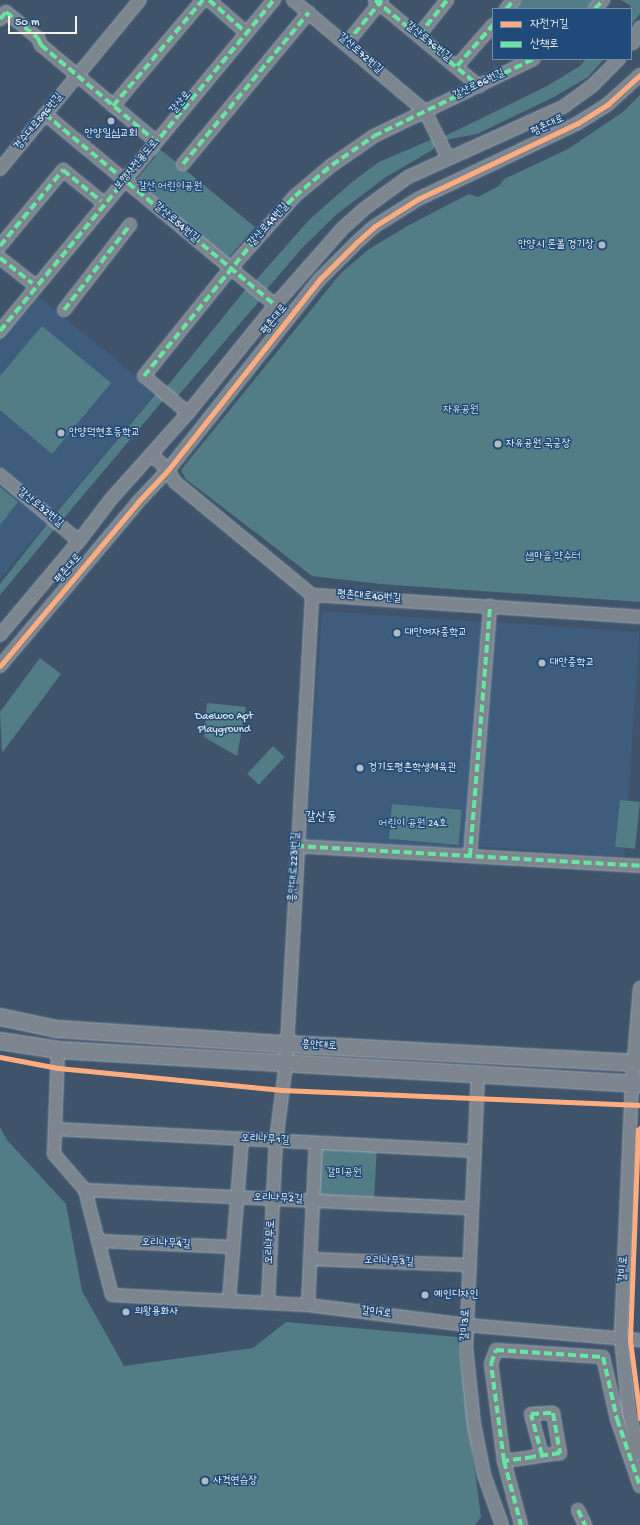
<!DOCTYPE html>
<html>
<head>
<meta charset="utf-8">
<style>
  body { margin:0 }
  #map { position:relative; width:640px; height:1525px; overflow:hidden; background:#3f546a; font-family:"Gochi Hand","Poor Story",sans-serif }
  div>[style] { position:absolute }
  .built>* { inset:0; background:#3e5d7c; transform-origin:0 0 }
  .green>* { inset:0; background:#527d87; transform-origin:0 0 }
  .roads { filter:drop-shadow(0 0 1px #a0a9b2) drop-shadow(0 0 1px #a0a9b2) }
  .minor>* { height:12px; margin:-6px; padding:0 6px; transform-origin:6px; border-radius:6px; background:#7d868e }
  .major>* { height:16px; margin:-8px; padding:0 8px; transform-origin:8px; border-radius:8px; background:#7d868e }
  .quiet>* { height:4px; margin-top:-2px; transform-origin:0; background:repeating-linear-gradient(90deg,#66e7a1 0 8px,transparent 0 12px) }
  .cycleway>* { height:5px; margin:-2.5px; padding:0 2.5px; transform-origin:2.5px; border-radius:2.5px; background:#ffac80 }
  .dots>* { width:11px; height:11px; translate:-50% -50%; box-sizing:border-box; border:2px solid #1f4a7a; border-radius:50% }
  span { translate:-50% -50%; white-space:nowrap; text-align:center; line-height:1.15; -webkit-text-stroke:3px #1f4a7a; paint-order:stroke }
  .street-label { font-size:11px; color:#f4f1e8 }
  .poi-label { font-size:11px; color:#f4f1e8 }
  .right { translate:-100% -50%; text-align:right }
  .left { translate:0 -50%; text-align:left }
  .park-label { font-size:11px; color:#dce0da }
  .quarter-label { font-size:13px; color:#f4f1e8 }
  .legend { position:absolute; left:492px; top:8px; width:140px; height:52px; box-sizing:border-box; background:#1f4a7a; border:1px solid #748da6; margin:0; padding:5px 7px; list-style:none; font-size:12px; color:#f4f1e8 }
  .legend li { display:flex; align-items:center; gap:8px; height:20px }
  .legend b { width:20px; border:1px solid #748da6 }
  .scale { position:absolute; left:8px; top:16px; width:69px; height:18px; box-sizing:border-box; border:2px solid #f4f1e8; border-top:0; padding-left:5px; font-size:12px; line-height:14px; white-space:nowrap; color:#f4f1e8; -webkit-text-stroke:3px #1f4a7a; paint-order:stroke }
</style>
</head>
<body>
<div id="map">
  <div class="built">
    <i style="clip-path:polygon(39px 297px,126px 368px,154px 395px,53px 515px,0 472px,0 342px)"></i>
    <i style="clip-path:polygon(0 476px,52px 517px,0 579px)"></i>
    <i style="left:322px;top:611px;width:160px;height:229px;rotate:4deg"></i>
    <i style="left:494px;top:622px;width:146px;height:225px;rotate:4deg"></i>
  </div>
  <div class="green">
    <i style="clip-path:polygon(269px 0,281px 0,158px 150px,161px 150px,255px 227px,225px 262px,133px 184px,156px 156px,154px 154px,0 341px,0 325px)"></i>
    <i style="clip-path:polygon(521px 0,598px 0,591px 9px,513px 9px)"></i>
    <i style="clip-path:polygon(621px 0,640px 0,640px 14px,631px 25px,631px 9px,629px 9px,631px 6px)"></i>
    <i style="clip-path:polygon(586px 59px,604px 59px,588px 77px,552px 98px,477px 134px,445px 140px,443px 137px,547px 86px,580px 66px)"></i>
    <i style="clip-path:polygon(640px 95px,640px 602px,380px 584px,312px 576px,186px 479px,181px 470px,341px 273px,369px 249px,409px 225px,469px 194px,478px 197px,499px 186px,504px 179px,568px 149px,623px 112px)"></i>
    <i style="clip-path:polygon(435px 138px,434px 149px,386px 177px,337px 214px,302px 248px,267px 289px,264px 290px,255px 281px,310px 219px,352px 182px,379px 162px)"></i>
    <i style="clip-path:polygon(249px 285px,261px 299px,177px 397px,165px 389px)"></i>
    <i style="clip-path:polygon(42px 326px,111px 383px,52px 454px,0 410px,0 376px)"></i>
    <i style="clip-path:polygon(160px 389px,165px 398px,64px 518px,52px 518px,57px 526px,0 595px,0 584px,52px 518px)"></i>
    <i style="clip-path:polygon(0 487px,18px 502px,0 525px)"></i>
    <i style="clip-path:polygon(40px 658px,61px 674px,2px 753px,0 712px)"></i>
    <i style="clip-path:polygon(207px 703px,246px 707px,237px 756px,204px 737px)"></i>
    <i style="left:273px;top:746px;width:16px;height:38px;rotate:43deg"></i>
    <i style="left:620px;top:800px;width:20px;height:47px;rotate:6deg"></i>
    <i style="left:392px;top:804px;width:70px;height:35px;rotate:5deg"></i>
    <i style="clip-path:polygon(0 1127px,7px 1140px,66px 1204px,82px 1291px,124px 1366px,253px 1348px,286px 1322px,457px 1337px,481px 1517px,475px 1525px,0 1525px)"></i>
    <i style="left:316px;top:1143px;width:61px;height:58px;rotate:3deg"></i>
  </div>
  <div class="roads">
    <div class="minor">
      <i style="left:209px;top:0;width:44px;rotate:41.3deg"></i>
      <i style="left:293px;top:0;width:172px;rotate:40.1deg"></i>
      <i style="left:425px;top:111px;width:52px;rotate:63.9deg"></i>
      <i style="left:375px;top:0;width:135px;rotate:39.6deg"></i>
      <i style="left:506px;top:9px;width:12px;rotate:-48deg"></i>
      <i style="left:595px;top:9px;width:12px;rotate:-48deg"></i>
      <i style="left:0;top:19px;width:9px;rotate:-49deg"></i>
      <i style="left:6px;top:12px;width:41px;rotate:39.1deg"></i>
      <i style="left:38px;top:38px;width:8px;rotate:67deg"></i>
      <i style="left:41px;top:45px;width:145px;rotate:40deg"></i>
      <i style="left:419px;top:35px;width:45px;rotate:-51.3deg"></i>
      <i style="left:347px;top:43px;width:55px;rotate:-50.9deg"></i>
      <i style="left:633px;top:43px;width:17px;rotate:-65deg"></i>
      <i style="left:457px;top:66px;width:55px;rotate:-48.7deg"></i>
      <i style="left:113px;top:106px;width:139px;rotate:-49.7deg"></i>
      <i style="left:45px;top:114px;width:299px;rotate:39.7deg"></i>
      <i style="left:183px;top:164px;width:197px;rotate:-50.3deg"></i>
      <i style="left:0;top:169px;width:219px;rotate:-50.4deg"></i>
      <i style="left:0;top:246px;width:99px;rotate:-50.3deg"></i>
      <i style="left:63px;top:170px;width:49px;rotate:39.2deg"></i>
      <i style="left:0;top:258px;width:41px;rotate:38deg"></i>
      <i style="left:64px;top:310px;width:108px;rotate:-52.2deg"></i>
      <i style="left:0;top:331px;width:430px;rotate:-50.4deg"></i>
      <i style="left:188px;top:413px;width:57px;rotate:-139.9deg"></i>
      <i style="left:144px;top:376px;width:137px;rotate:-51.2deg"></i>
      <i style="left:230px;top:269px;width:98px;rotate:-48.3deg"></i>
      <i style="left:295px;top:196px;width:48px;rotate:-40deg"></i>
      <i style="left:332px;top:165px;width:51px;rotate:-34.6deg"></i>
      <i style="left:374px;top:136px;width:177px;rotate:-25.8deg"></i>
      <i style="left:152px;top:455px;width:22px;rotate:43deg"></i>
      <i style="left:168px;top:470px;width:14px;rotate:60deg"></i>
      <i style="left:175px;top:482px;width:178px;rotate:39.5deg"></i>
      <i style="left:312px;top:595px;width:329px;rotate:3.8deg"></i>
      <i style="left:0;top:475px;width:103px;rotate:39.9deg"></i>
      <i style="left:0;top:635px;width:123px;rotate:-50deg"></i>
      <i style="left:79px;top:541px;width:54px;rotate:-52.5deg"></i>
      <i style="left:112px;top:498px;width:114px;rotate:-48.2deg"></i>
      <i style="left:188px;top:413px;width:139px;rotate:-51.1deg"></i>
      <i style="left:275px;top:305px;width:103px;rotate:-48.6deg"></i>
      <i style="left:343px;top:228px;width:28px;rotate:-42deg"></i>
      <i style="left:364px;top:209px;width:54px;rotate:-36deg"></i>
      <i style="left:408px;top:177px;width:170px;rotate:-24.3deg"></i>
      <i style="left:563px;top:107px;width:36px;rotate:-36deg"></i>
      <i style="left:592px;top:86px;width:38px;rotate:-45deg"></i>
      <i style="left:0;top:666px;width:214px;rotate:-49.9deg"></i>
      <i style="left:138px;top:502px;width:44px;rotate:-46.8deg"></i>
      <i style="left:168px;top:470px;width:244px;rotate:-51.5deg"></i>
      <i style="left:320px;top:279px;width:51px;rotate:-45deg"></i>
      <i style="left:356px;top:243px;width:25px;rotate:-42deg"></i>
      <i style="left:375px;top:226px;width:51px;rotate:-32.1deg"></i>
      <i style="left:418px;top:199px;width:177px;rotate:-25.4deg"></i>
      <i style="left:578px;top:123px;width:36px;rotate:-32deg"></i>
      <i style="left:608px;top:104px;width:43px;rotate:-42.2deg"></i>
      <i style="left:296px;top:846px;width:345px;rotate:3.3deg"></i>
      <i style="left:470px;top:856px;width:251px;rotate:-85.4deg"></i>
      <i style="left:640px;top:988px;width:95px;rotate:94.8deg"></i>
      <i style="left:632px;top:1083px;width:256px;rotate:92.5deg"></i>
      <i style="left:621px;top:1339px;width:74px;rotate:83.8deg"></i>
      <i style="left:629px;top:1413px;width:42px;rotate:75deg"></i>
      <i style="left:58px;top:1050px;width:104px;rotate:92.2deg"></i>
      <i style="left:54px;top:1154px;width:48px;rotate:49.3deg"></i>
      <i style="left:85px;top:1190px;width:108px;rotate:75.6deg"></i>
      <i style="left:112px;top:1295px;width:196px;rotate:2.9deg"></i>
      <i style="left:308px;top:1305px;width:160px;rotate:7.2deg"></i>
      <i style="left:467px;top:1325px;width:174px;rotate:5deg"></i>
      <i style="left:478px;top:1073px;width:274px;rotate:92.5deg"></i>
      <i style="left:466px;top:1347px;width:77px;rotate:84.1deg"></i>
      <i style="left:474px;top:1424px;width:52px;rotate:78.9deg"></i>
      <i style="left:484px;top:1475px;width:53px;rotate:70.2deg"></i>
      <i style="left:55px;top:1129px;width:420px;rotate:3deg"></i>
      <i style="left:85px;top:1190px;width:386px;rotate:2.7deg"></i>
      <i style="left:98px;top:1241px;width:135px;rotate:2.5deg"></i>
      <i style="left:310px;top:1259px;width:158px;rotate:2.2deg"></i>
      <i style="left:229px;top:1300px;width:162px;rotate:-85.4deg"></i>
      <i style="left:268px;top:1302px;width:161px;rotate:-87.2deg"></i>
      <i style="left:276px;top:1141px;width:79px;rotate:-82.7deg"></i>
      <i style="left:286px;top:1063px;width:469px;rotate:-86.8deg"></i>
      <i style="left:308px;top:1305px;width:162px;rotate:-87.2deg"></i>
      <i style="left:542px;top:1455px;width:42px;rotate:-105deg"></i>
      <i style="left:531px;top:1414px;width:22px;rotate:-3deg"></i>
      <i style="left:553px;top:1413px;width:41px;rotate:80.1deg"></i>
      <i style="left:560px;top:1453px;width:27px;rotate:172deg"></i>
      <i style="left:533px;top:1457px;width:29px;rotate:172deg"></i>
      <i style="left:504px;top:1461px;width:98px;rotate:-97.6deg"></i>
      <i style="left:491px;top:1364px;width:15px;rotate:-70deg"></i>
      <i style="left:496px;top:1350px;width:107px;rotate:3.7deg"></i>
      <i style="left:603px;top:1357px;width:64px;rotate:77.3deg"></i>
      <i style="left:617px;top:1419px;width:71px;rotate:71.1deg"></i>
      <i style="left:504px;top:1461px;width:66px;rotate:75.1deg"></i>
      <i style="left:578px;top:1510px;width:17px;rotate:65deg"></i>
    </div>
    <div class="major">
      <i style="left:0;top:1017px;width:58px;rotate:11.9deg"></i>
      <i style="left:57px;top:1029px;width:228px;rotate:3.8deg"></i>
      <i style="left:285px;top:1044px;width:356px;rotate:3.1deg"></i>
      <i style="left:0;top:1041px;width:59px;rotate:8.8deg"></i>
      <i style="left:58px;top:1050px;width:583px;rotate:3.34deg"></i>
    </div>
  </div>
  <div class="quiet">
    <i style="left:209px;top:0;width:44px;rotate:41.3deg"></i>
    <i style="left:375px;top:0;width:135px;rotate:39.6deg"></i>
    <i style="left:506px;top:9px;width:12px;rotate:-48deg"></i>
    <i style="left:595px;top:9px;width:12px;rotate:-48deg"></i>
    <i style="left:0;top:19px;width:9px;rotate:-49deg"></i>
    <i style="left:6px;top:12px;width:41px;rotate:39.1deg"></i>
    <i style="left:38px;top:38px;width:8px;rotate:67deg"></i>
    <i style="left:41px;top:45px;width:145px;rotate:40deg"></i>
    <i style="left:419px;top:35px;width:45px;rotate:-51.3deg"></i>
    <i style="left:347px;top:43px;width:55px;rotate:-50.9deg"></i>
    <i style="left:457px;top:66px;width:55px;rotate:-48.7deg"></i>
    <i style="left:113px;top:106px;width:139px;rotate:-49.7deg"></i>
    <i style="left:45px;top:114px;width:299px;rotate:39.7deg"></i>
    <i style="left:183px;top:164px;width:197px;rotate:-50.3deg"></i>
    <i style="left:0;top:246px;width:99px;rotate:-50.3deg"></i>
    <i style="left:63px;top:170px;width:49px;rotate:39.2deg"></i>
    <i style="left:0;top:258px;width:41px;rotate:38deg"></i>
    <i style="left:64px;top:310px;width:108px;rotate:-52.2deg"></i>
    <i style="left:0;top:331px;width:430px;rotate:-50.4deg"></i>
    <i style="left:144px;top:376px;width:188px;rotate:-50.8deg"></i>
    <i style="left:263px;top:230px;width:47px;rotate:-46.7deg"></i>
    <i style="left:295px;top:196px;width:48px;rotate:-40deg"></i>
    <i style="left:332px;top:165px;width:51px;rotate:-34.6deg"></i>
    <i style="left:374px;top:136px;width:177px;rotate:-25.8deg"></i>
    <i style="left:296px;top:846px;width:345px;rotate:3.3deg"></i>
    <i style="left:470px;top:856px;width:251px;rotate:-85.4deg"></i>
    <i style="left:542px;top:1455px;width:42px;rotate:-105deg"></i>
    <i style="left:531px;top:1414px;width:22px;rotate:-3deg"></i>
    <i style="left:553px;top:1413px;width:41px;rotate:80.1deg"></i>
    <i style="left:560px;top:1453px;width:27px;rotate:172deg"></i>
    <i style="left:533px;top:1457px;width:29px;rotate:172deg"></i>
    <i style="left:504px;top:1461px;width:98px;rotate:-97.6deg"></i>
    <i style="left:491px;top:1364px;width:15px;rotate:-70deg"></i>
    <i style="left:496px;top:1350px;width:107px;rotate:3.7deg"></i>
    <i style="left:603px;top:1357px;width:64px;rotate:77.3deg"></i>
    <i style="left:617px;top:1419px;width:71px;rotate:71.1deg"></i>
    <i style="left:504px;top:1461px;width:66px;rotate:75.1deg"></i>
    <i style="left:578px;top:1510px;width:17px;rotate:65deg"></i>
  </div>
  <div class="cycleway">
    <i style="left:0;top:666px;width:214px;rotate:-49.9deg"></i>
    <i style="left:138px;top:502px;width:44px;rotate:-46.8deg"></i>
    <i style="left:168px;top:470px;width:244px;rotate:-51.5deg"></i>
    <i style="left:320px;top:279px;width:51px;rotate:-45deg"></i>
    <i style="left:356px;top:243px;width:25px;rotate:-42deg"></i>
    <i style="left:375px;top:226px;width:51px;rotate:-32.1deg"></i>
    <i style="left:418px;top:199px;width:177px;rotate:-25.4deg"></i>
    <i style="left:578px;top:123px;width:36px;rotate:-32deg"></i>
    <i style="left:608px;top:104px;width:43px;rotate:-42.2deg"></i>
    <i style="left:0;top:1057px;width:59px;rotate:10.7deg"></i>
    <i style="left:58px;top:1068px;width:225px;rotate:5.6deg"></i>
    <i style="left:282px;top:1090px;width:358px;rotate:2.4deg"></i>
    <i style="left:640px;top:1128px;width:3px;rotate:135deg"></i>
    <i style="left:638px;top:1130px;width:210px;rotate:92.2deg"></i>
    <i style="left:630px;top:1340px;width:79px;rotate:82.7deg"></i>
  </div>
  <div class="dots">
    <i style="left:111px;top:121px;background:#b5babc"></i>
    <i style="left:602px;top:245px;background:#b5babc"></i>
    <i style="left:61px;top:433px;background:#b5babc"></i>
    <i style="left:498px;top:444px;background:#b5babc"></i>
    <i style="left:397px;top:633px;background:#b5babc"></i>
    <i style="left:542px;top:663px;background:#b5babc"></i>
    <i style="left:360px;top:768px;background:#b5babc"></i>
    <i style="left:425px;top:1295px;background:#b5babc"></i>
    <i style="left:126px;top:1312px;background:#b5babc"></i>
    <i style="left:205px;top:1481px;background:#b5babc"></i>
  </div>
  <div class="street-label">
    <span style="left:428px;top:42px;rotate:39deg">갈산로76번길</span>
    <span style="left:360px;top:54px;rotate:41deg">갈산로72번길</span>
    <span style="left:479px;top:85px;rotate:-26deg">갈산로86번길</span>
    <span style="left:181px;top:103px;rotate:-50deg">갈산로</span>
    <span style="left:39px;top:122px;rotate:-51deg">경수대로596번길</span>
    <span style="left:548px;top:126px;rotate:-26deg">평촌대로</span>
    <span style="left:137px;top:165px;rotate:-50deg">보행자전용도로</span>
    <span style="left:176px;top:223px;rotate:40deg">갈산로54번길</span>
    <span style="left:269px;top:225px;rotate:-48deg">갈산로44번길</span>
    <span style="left:275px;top:320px;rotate:-52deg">평촌대로</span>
    <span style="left:40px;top:508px;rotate:39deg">갈산로32번길</span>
    <span style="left:69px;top:569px;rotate:-50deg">평촌대로</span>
    <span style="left:369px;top:597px;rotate:4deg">평촌대로40번길</span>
    <span style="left:295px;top:867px;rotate:-87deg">흥안대로223번길</span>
    <span style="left:319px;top:1046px;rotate:3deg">흥안대로</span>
    <span style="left:265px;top:1140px;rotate:3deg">오리나무1길</span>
    <span style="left:278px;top:1199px;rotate:2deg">오리나무2길</span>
    <span style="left:271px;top:1242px;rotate:-87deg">오리나무로</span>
    <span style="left:166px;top:1244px;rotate:2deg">오리나무4길</span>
    <span style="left:389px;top:1262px;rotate:2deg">오리나무3길</span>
    <span style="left:624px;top:1269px;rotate:-87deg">갈미로</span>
    <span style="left:376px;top:1313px;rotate:7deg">갈미1로</span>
    <span style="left:466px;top:1325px;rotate:-88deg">갈미3로</span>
  </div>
  <div class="poi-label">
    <span style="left:111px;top:134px">안양일심교회</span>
    <span class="right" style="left:594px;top:245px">안양시 론볼 경기장</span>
    <span class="left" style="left:69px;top:433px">안양덕현초등학교</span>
    <span class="left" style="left:506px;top:444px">자유공원 국궁장</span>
    <span class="left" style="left:405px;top:633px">대안여자중학교</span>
    <span class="left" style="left:550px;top:663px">대안중학교</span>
    <span class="left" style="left:368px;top:768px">경기도평촌학생체육관</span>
    <span class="left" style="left:434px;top:1295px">예인디자인</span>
    <span class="left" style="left:134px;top:1312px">의왕용화사</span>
    <span class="left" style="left:213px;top:1481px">사격연습장</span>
  </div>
  <div class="park-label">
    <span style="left:170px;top:187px">갈산 어린이공원</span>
    <span style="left:461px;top:410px">자유공원</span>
    <span style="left:553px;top:557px">샘마을 약수터</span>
    <span style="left:224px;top:724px">Daewoo Apt<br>Playground</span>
    <span style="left:413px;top:824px">어린이 공원 24호</span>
    <span style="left:344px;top:1173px">갈미공원</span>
  </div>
  <div class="quarter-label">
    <span style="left:321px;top:818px">갈산동</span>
  </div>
  <ul class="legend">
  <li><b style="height:5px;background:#ffac80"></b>자전거길</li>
  <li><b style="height:5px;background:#66e7a1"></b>산책로</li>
  </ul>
  <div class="scale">50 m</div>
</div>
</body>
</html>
